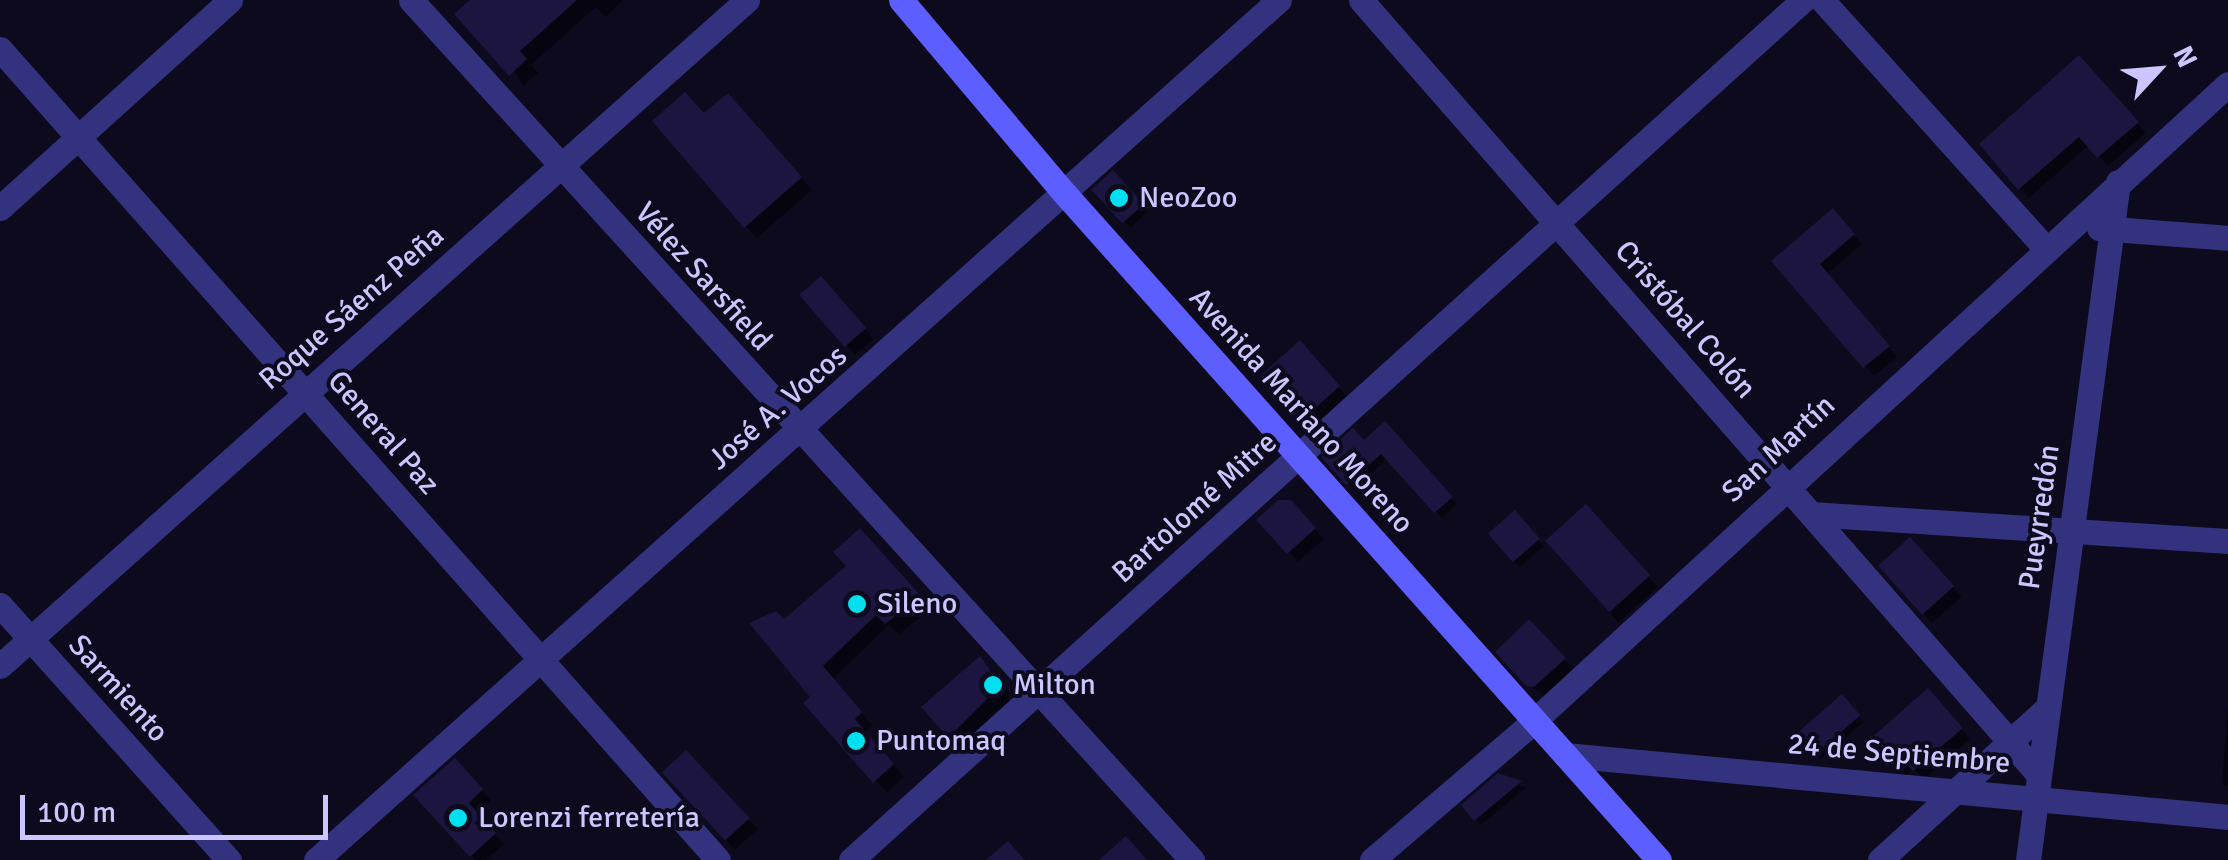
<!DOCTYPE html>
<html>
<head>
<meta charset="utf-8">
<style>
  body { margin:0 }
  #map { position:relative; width:2228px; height:860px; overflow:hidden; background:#0d0a1d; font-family:Signika,sans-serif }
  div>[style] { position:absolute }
  .shadow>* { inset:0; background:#0007; transform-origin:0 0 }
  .building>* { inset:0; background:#1c153f; transform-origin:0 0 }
  .minor>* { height:25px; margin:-12.5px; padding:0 12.5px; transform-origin:12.5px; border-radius:12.5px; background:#32327f }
  .secondary>* { height:25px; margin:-12.5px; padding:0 12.5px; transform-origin:12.5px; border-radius:12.5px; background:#5d5eff }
  .dots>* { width:28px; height:28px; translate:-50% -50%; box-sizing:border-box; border:5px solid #0d0a1d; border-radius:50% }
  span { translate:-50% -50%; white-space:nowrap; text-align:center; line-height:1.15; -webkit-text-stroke:8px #0d0a1d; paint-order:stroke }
  .poi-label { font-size:30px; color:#cbc6ff }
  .left { translate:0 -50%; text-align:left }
  .street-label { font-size:30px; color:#cbc6ff }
  .north { position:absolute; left:2108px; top:20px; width:100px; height:100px; -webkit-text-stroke:8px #0d0a1d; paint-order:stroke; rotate:64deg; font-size:28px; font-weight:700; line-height:40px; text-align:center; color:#cbc6ff }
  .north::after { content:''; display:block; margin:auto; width:35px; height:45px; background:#cbc6ff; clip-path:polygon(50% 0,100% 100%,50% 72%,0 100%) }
  .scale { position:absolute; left:20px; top:795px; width:308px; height:45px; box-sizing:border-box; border:5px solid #cbc6ff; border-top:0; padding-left:12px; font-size:30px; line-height:35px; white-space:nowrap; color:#cbc6ff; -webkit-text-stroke:8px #0d0a1d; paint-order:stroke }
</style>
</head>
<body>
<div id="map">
  <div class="shadow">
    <i style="clip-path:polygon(474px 0,623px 0,606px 17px,596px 7px,531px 65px,538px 73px,523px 86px)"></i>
    <i style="clip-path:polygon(2089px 68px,2146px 133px,2108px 166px,2089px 145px,2029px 198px,2020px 188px)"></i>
    <i style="clip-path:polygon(739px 107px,812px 190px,757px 238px,746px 226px,704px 116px)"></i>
    <i style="left:1113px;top:173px;width:52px;height:25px;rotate:47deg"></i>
    <i style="clip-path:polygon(1842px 221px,1862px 244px,1827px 274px,1897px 357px,1874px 376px,1775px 261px)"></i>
    <i style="clip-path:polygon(830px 288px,874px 339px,855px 355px,802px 295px)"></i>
    <i style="clip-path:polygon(1309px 353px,1347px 397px,1315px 425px,1293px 414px)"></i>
    <i style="clip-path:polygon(1385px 425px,1457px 504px,1442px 518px,1388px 458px,1354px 489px,1325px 457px,1364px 443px)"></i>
    <i style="clip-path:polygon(1300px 513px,1324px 539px,1298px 562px,1260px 520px)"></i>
    <i style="left:1515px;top:513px;width:44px;height:32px;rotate:49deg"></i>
    <i style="left:1595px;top:517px;width:94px;height:53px;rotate:48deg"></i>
    <i style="clip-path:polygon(872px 544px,931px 609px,899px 634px,889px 625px,833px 679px,872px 725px,865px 732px,904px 777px,887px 793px,807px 704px,814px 697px,784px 622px)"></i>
    <i style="clip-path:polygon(1920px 549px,1962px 597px,1932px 623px,1881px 566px)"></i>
    <i style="clip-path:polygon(1529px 623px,1573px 669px,1545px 696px,1528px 685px)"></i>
    <i style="clip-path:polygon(980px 660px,1009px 691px,1009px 708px,963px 749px,925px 708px)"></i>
    <i style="clip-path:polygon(1937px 701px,1970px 739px,1924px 779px,1914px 769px,1905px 777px,1896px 767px)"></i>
    <i style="clip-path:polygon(1848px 703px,1864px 722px,1819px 760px,1814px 754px)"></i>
    <i style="clip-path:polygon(2228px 707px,2228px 788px,2222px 783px)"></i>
    <i style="clip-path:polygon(686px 753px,758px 829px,735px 850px,726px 841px)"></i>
    <i style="clip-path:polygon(454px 762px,491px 800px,476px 814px,504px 844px,486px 860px,476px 860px,416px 795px)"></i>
    <i style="clip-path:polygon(1499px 776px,1526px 788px,1481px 825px,1476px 819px)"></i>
  </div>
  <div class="building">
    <i style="clip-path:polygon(470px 0,577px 0,520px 51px,527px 59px,509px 76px,454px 14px)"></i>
    <i style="clip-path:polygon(2079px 55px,2139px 122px,2097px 158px,2079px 137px,2018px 190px,1979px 144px)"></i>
    <i style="clip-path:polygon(685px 92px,704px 113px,728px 93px,802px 177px,744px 228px,652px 121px)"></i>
    <i style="left:1113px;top:170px;width:46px;height:29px;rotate:48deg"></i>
    <i style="clip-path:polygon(1833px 208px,1855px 234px,1820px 264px,1890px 346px,1863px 368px,1771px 261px)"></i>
    <i style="left:821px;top:276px;width:69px;height:29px;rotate:49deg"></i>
    <i style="clip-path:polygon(1300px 340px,1340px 386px,1305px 417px,1291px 416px,1258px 378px)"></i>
    <i style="clip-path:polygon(1385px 421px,1453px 497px,1434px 513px,1381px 454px,1346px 485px,1321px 457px,1353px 428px,1364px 440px)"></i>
    <i style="clip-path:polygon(1278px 500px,1291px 500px,1316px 528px,1287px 554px,1256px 520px)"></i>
    <i style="left:1586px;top:504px;width:96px;height:55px;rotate:48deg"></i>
    <i style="left:1515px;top:510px;width:38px;height:36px;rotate:49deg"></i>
    <i style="clip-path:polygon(860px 528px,921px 596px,885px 624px,876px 615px,823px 666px,862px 712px,855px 719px,894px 764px,873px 783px,803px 703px,810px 697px,749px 623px,776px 611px,784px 619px,846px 566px,833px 552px)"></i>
    <i style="left:1910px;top:537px;width:66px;height:43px;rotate:48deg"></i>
    <i style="clip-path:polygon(1529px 619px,1566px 658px,1534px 687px,1526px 686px,1495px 652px)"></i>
    <i style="clip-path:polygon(980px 656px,1001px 685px,948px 738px,921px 707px)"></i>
    <i style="clip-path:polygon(1928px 688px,1963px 728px,1913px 771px,1904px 761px,1894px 769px,1869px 740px)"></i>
    <i style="left:1842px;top:694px;width:28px;height:62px;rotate:49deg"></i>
    <i style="left:686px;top:750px;width:93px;height:33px;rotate:47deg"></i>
    <i style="clip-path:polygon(455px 758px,483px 789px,469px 803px,496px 833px,470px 857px,413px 795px)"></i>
    <i style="clip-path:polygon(1498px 773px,1522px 781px,1474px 821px,1461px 805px)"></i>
    <i style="clip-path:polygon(1126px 836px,1147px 860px,1099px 860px)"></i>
    <i style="clip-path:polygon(1008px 841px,1025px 860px,986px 860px)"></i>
  </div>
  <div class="minor">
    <i style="left:411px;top:0;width:1162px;rotate:47.76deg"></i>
    <i style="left:1361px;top:0;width:1028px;rotate:48.82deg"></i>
    <i style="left:1822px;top:0;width:334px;rotate:48deg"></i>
    <i style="left:0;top:49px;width:1083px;rotate:48.48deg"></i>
    <i style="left:0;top:208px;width:310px;rotate:-42.1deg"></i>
    <i style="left:2099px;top:228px;width:129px;rotate:4.4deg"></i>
    <i style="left:1811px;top:514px;width:418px;rotate:3.7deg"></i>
    <i style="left:0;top:605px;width:343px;rotate:48.1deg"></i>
    <i style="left:0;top:666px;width:1001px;rotate:-41.72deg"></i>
    <i style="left:1565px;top:755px;width:666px;rotate:5.34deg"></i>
    <i style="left:316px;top:860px;width:1291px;rotate:-41.77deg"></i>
    <i style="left:851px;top:860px;width:1283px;rotate:-42.09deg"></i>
    <i style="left:1372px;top:860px;width:213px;rotate:-40.6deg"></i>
    <i style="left:1534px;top:721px;width:942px;rotate:-42.55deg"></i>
    <i style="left:1880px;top:860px;width:226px;rotate:-42.3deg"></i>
    <i style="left:2028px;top:860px;width:684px;rotate:-82.44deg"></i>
  </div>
  <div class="secondary">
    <i style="left:901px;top:0;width:255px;rotate:49.8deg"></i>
    <i style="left:1066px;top:195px;width:891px;rotate:48.28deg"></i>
  </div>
  <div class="dots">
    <i style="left:1119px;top:198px;background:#00e0f1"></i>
    <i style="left:857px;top:604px;background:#00e0f1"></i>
    <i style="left:993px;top:685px;background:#00e0f1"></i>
    <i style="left:856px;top:741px;background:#00e0f1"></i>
    <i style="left:458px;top:818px;background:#00e0f1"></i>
  </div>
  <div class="poi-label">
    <span class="left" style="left:1139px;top:198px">NeoZoo</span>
    <span class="left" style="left:877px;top:604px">Sileno</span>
    <span class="left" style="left:1013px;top:685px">Milton</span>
    <span class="left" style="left:876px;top:741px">Puntomaq</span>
    <span class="left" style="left:478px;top:818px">Lorenzi ferretería</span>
  </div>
  <div class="street-label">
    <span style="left:703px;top:277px;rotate:48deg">Vélez Sarsfield</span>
    <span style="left:352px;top:308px;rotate:-41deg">Roque Sáenz Peña</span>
    <span style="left:1685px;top:320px;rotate:49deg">Cristóbal Colón</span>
    <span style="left:778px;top:408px;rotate:-41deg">José A. Vocos</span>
    <span style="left:1301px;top:411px;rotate:48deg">Avenida Mariano Moreno</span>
    <span style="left:383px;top:433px;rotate:49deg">General Paz</span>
    <span style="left:1779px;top:449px;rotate:-43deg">San Martín</span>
    <span style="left:1195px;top:508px;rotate:-42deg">Bartolomé Mitre</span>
    <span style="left:2040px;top:517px;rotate:-82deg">Pueyrredón</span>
    <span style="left:118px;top:689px;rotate:48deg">Sarmiento</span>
    <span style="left:1899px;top:754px;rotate:5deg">24 de Septiembre</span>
  </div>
  <div class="north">N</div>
  <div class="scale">100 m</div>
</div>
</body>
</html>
